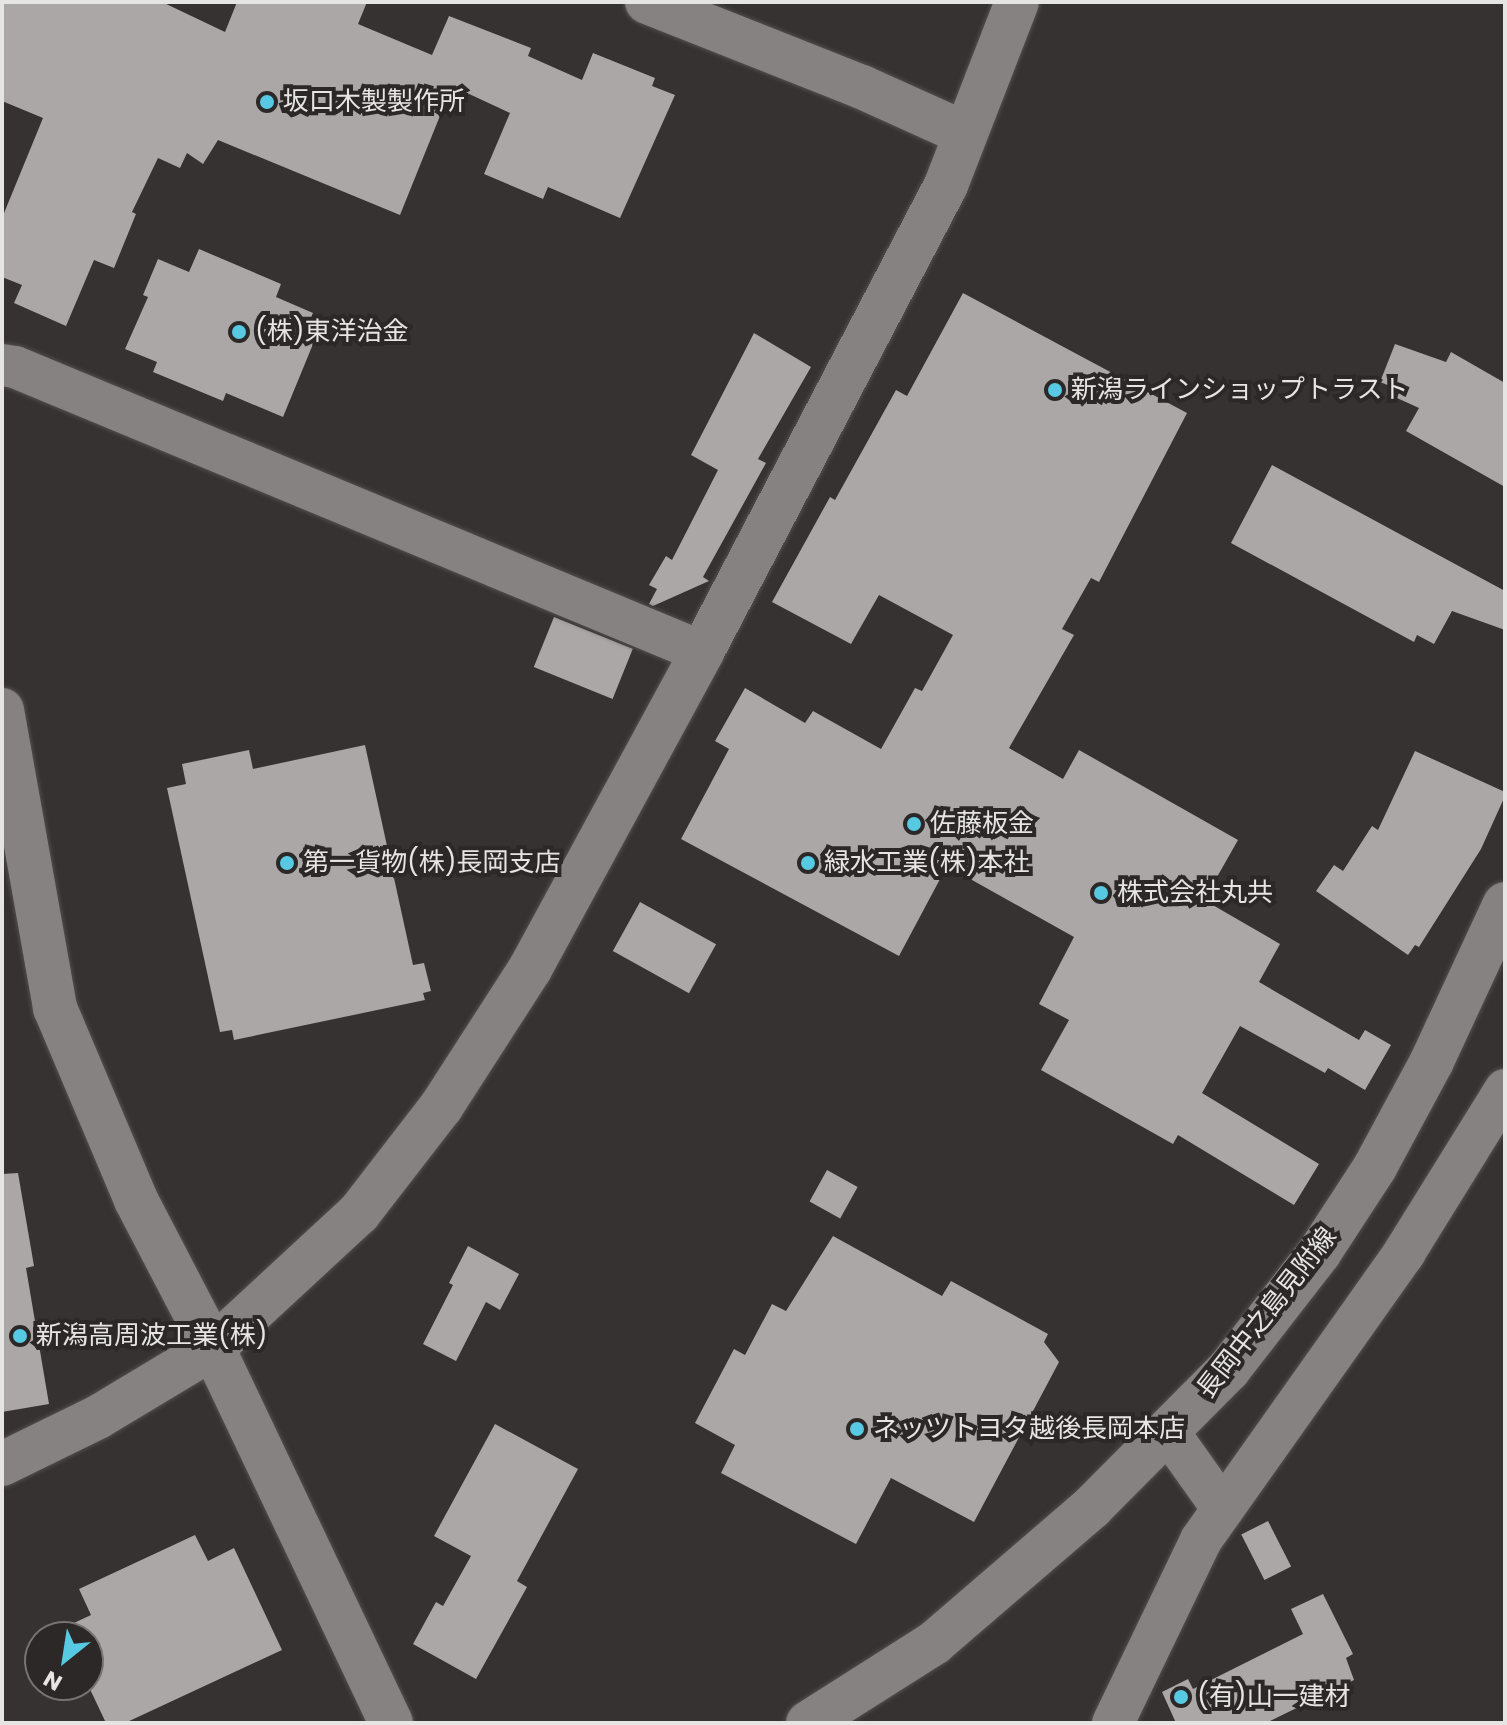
<!DOCTYPE html>
<html>
<head>
<meta charset="utf-8">
<style>
  body { margin:0 }
  #map { position:relative; width:1507px; height:1725px; overflow:hidden; background:#353231; font-family:Poppins,"Noto Sans JP",sans-serif }
  div>[style] { position:absolute }
  .building>* { inset:0; background:#aba7a6; transform-origin:0 0 }
  .roads { filter:drop-shadow(0 0 2px #514e4e) drop-shadow(0 0 2px #514e4e) }
  .street>* { height:42px; margin:-21px; padding:0 21px; transform-origin:21px; border-radius:21px; background:#868281 }
  .secondary>* { height:44px; margin:-22px; padding:0 22px; transform-origin:22px; border-radius:22px; background:#868281 }
  .dots>* { width:22px; height:22px; translate:-50% -50%; box-sizing:border-box; border:4px solid #2b2827; border-radius:50% }
  span { translate:-50% -50%; white-space:nowrap; text-align:center; line-height:1.15; -webkit-text-stroke:8px #2b2827; paint-order:stroke }
  .poi-label { font-size:26px; color:#e7e4e4 }
  .left { translate:0 -50%; text-align:left }
  .street-label { font-size:26px; color:#e7e4e4 }
  .frame { position:absolute; inset:0; border:4px solid #e7e4e4; pointer-events:none }
  .north { position:absolute; left:24px; top:1621px; width:80px; height:80px; box-sizing:border-box; background:#2b2827; border:2px solid #767373; border-radius:50%; rotate:210deg; font-size:22px; font-weight:700; line-height:32px; text-align:center; color:#e7e4e4 }
  .north::after { content:''; display:block; margin:auto; width:28px; height:36px; background:#58c9e3; clip-path:polygon(50% 0,100% 100%,50% 72%,0 100%) }
</style>
</head>
<body>
<div id="map">
  <div class="building">
    <i style="clip-path:polygon(2px 2px,162px 2px,225px 32px,237px 2px,367px 2px,358px 24px,432px 55px,449px 16px,531px 48px,528px 56px,582px 80px,593px 53px,655px 78px,652px 86px,675px 95px,620px 218px,548px 187px,543px 199px,484px 174px,510px 113px,452px 86px,400px 215px,218px 140px,203px 164px,187px 153px,180px 168px,158px 158px,132px 212px,136px 214px,114px 268px,94px 260px,66px 326px,14px 303px,22px 285px,2px 277px,2px 218px,43px 118px,2px 101px)"></i>
    <i style="clip-path:polygon(199px 249px,281px 284px,276px 297px,313px 313px,307px 327px,318px 332px,283px 417px,226px 393px,223px 401px,153px 372px,157px 362px,125px 349px,148px 297px,143px 295px,158px 259px,189px 272px)"></i>
    <i style="clip-path:polygon(963px 293px,1187px 413px,1099px 582px,1091px 578px,1062px 629px,1074px 635px,1009px 748px,1063px 779px,1079px 750px,1238px 840px,1204px 900px,1280px 944px,1259px 982px,1359px 1040px,1365px 1030px,1391px 1045px,1365px 1090px,1328px 1068px,1325px 1073px,1240px 1026px,1202px 1093px,1319px 1164px,1294px 1205px,1178px 1135px,1173px 1144px,1041px 1070px,1069px 1020px,1039px 1004px,1074px 937px,947px 866px,899px 956px,681px 839px,729px 749px,715px 741px,745px 688px,805px 723px,813px 711px,881px 749px,915px 688px,922px 691px,953px 635px,879px 595px,851px 644px,772px 602px,830px 497px,835px 500px,896px 390px,907px 396px)"></i>
    <i style="clip-path:polygon(754px 333px,811px 367px,758px 459px,766px 463px,703px 577px,709px 581px,653px 606px,649px 604px,657px 589px,649px 585px,666px 556px,672px 560px,718px 470px,691px 455px)"></i>
    <i style="clip-path:polygon(1395px 344px,1446px 362px,1451px 352px,1505px 383px,1505px 487px,1406px 431px,1419px 408px,1397px 398px,1400px 390px,1380px 382px)"></i>
    <i style="clip-path:polygon(1272px 465px,1505px 591px,1505px 630px,1452px 611px,1434px 644px,1417px 635px,1414px 642px,1231px 543px)"></i>
    <i style="left:554px;top:617px;width:85px;height:54px;rotate:22deg"></i>
    <i style="clip-path:polygon(365px 745px,413px 965px,424px 963px,431px 991px,423px 993px,425px 1000px,234px 1040px,232px 1030px,220px 1032px,167px 788px,186px 784px,182px 764px,249px 750px,253px 769px)"></i>
    <i style="clip-path:polygon(1415px 751px,1505px 792px,1505px 796px,1481px 849px,1419px 947px,1415px 945px,1408px 955px,1316px 891px,1334px 865px,1343px 871px,1372px 826px,1378px 830px)"></i>
    <i style="left:640px;top:902px;width:87px;height:56px;rotate:29deg"></i>
    <i style="left:827px;top:1170px;width:35px;height:36px;rotate:29deg"></i>
    <i style="clip-path:polygon(18px 1173px,34px 1266px,26px 1268px,49px 1404px,2px 1412px,2px 1174px)"></i>
    <i style="clip-path:polygon(833px 1236px,942px 1296px,951px 1281px,1048px 1334px,1044px 1342px,1059px 1362px,974px 1522px,891px 1478px,856px 1544px,721px 1473px,735px 1445px,695px 1423px,734px 1349px,745px 1355px,772px 1304px,786px 1311px)"></i>
    <i style="clip-path:polygon(468px 1246px,519px 1274px,500px 1310px,486px 1302px,456px 1361px,423px 1344px,453px 1285px,449px 1283px)"></i>
    <i style="clip-path:polygon(495px 1424px,578px 1469px,517px 1581px,527px 1587px,476px 1679px,413px 1644px,436px 1602px,443px 1606px,471px 1556px,434px 1536px)"></i>
    <i style="left:1268px;top:1521px;width:51px;height:30px;rotate:63deg"></i>
    <i style="clip-path:polygon(195px 1535px,208px 1561px,234px 1548px,282px 1650px,125px 1723px,106px 1723px,88px 1685px,88px 1637px,65px 1637px,61px 1629px,91px 1615px,79px 1589px)"></i>
    <i style="clip-path:polygon(1323px 1594px,1353px 1654px,1346px 1658px,1354px 1680px,1266px 1723px,1176px 1723px,1162px 1692px,1188px 1679px,1193px 1689px,1303px 1634px,1291px 1609px)"></i>
  </div>
  <div class="roads">
    <div class="street">
      <i style="left:2px;top:365px;width:13px;rotate:9deg"></i>
      <i style="left:15px;top:367px;width:744px;rotate:22.53deg"></i>
      <i style="left:1169px;top:1433px;width:93px;rotate:54.6deg"></i>
      <i style="left:1113px;top:1723px;width:203px;rotate:-64.3deg"></i>
      <i style="left:1201px;top:1540px;width:352px;rotate:-54.7deg"></i>
      <i style="left:1404px;top:1253px;width:192px;rotate:-58.2deg"></i>
    </div>
    <div class="secondary">
      <i style="left:647px;top:2px;width:231px;rotate:21.6deg"></i>
      <i style="left:862px;top:87px;width:112px;rotate:24.3deg"></i>
      <i style="left:2px;top:710px;width:303px;rotate:79.9deg"></i>
      <i style="left:55px;top:1008px;width:208px;rotate:67.1deg"></i>
      <i style="left:136px;top:1200px;width:167px;rotate:62.5deg"></i>
      <i style="left:213px;top:1348px;width:415px;rotate:64.6deg"></i>
      <i style="left:2px;top:1464px;width:107px;rotate:-26.1deg"></i>
      <i style="left:98px;top:1417px;width:134px;rotate:-31deg"></i>
      <i style="left:213px;top:1348px;width:199px;rotate:-42.8deg"></i>
      <i style="left:359px;top:1213px;width:134px;rotate:-52.3deg"></i>
      <i style="left:441px;top:1107px;width:164px;rotate:-57.2deg"></i>
      <i style="left:530px;top:969px;width:361px;rotate:-61.5deg"></i>
      <i style="left:702px;top:652px;width:527px;rotate:-62.41deg"></i>
      <i style="left:946px;top:185px;width:196px;rotate:-68.8deg"></i>
      <i style="left:808px;top:1723px;width:149px;rotate:-32.4deg"></i>
      <i style="left:934px;top:1643px;width:208px;rotate:-40.7deg"></i>
      <i style="left:1092px;top:1507px;width:194px;rotate:-45.2deg"></i>
      <i style="left:1229px;top:1369px;width:147px;rotate:-52.2deg"></i>
      <i style="left:1319px;top:1253px;width:103px;rotate:-56.9deg"></i>
      <i style="left:1375px;top:1167px;width:120px;rotate:-61.7deg"></i>
      <i style="left:1432px;top:1061px;width:173px;rotate:-65.1deg"></i>
    </div>
  </div>
  <div class="dots">
    <i style="left:267px;top:102px;background:#58c9e3"></i>
    <i style="left:239px;top:332px;background:#58c9e3"></i>
    <i style="left:1055px;top:390px;background:#58c9e3"></i>
    <i style="left:914px;top:824px;background:#58c9e3"></i>
    <i style="left:287px;top:863px;background:#58c9e3"></i>
    <i style="left:808px;top:863px;background:#58c9e3"></i>
    <i style="left:1101px;top:893px;background:#58c9e3"></i>
    <i style="left:20px;top:1336px;background:#58c9e3"></i>
    <i style="left:857px;top:1429px;background:#58c9e3"></i>
    <i style="left:1181px;top:1697px;background:#58c9e3"></i>
  </div>
  <div class="poi-label">
    <span class="left" style="left:283px;top:102px">坂口木製製作所</span>
    <span class="left" style="left:255px;top:332px">(株)東洋治金</span>
    <span class="left" style="left:1071px;top:390px">新潟ラインショップトラスト</span>
    <span class="left" style="left:930px;top:824px">佐藤板金</span>
    <span class="left" style="left:303px;top:863px">第一貨物(株)長岡支店</span>
    <span class="left" style="left:824px;top:863px">緑水工業(株)本社</span>
    <span class="left" style="left:1117px;top:893px">株式会社丸共</span>
    <span class="left" style="left:36px;top:1336px">新潟高周波工業(株)</span>
    <span class="left" style="left:873px;top:1429px">ネッツトヨタ越後長岡本店</span>
    <span class="left" style="left:1197px;top:1697px">(有)山一建材</span>
  </div>
  <div class="street-label">
    <span style="left:1267px;top:1313px;rotate:-52deg">長岡中之島見附線</span>
  </div>
  <div class="frame"></div>
  <div class="north">N</div>
</div>
</body>
</html>
